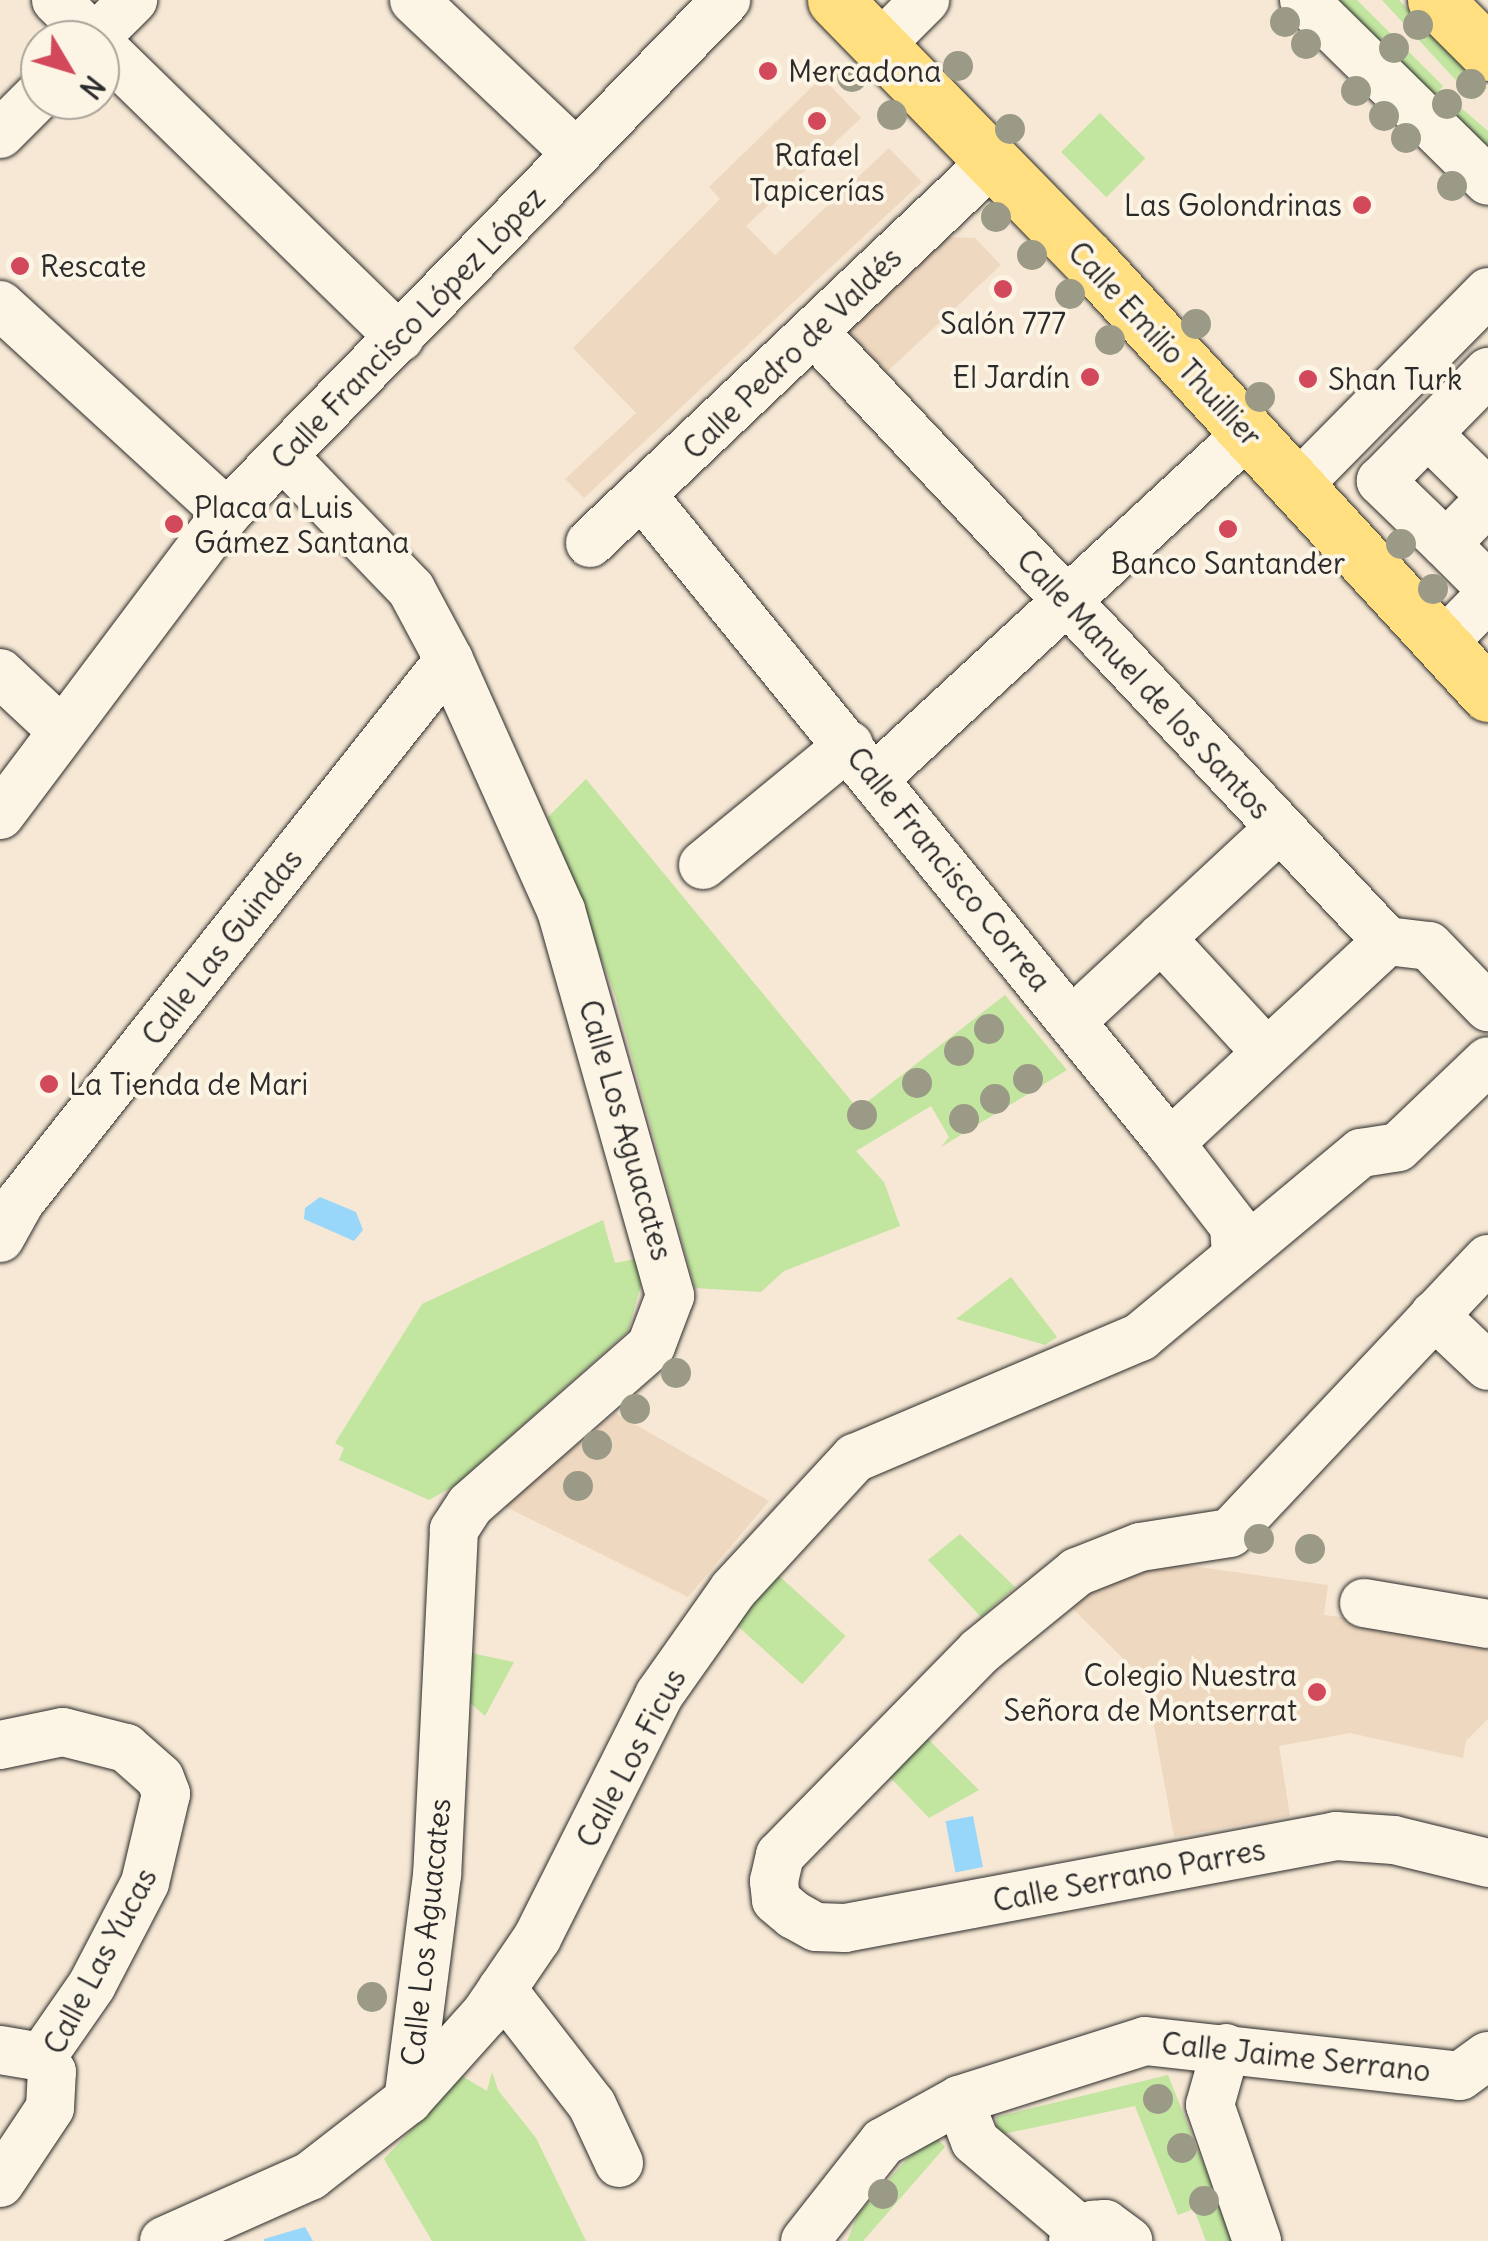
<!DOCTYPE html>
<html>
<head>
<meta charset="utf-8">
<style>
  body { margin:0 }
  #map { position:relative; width:1488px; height:2241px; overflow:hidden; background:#f6e8d4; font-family:Delius,sans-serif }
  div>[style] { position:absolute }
  .built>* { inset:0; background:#efd8c0 }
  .green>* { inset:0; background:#c2e59f; transform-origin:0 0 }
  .water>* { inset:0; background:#99d7fa; transform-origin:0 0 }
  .roads { filter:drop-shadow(0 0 2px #2b2b2b) drop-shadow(0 0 2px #2b2b2b) }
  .minor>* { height:48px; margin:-24px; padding:0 24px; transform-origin:24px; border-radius:24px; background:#fcf5e5 }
  .major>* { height:55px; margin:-27.5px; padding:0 27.5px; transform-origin:27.5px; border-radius:27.5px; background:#ffdf80 }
  .trees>* { width:30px; height:30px; margin:-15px; border-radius:50%; background:#9b9a87 }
  .dots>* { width:28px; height:28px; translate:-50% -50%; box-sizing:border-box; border:5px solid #fcf5e5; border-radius:50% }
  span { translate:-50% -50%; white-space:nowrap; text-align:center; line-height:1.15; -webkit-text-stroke:8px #fcf5e5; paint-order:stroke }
  .poi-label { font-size:30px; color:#2b2b2b }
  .left { translate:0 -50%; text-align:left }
  .right { translate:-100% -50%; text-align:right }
  .street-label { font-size:30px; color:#2b2b2b }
  .north { position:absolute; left:20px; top:20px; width:100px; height:100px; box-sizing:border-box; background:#fcf5e5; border:2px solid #a8a49b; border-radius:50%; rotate:128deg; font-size:28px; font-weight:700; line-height:40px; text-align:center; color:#2b2b2b }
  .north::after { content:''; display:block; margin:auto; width:35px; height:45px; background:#d1495b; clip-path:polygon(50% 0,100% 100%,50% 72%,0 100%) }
</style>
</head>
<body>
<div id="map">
  <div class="built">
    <i style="clip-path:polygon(822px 77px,861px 118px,746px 226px,775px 255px,889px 148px,922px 182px,584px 498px,565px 479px,636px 413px,573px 348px,720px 199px,709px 187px)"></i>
    <i style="clip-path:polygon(946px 237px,975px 238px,1001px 265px,887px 372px,847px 331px)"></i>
    <i style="clip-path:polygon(615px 1413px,769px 1501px,688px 1597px,504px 1506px)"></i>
    <i style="clip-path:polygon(1178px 1564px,1328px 1585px,1324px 1615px,1488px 1635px,1488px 1719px,1466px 1741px,1463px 1758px,1350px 1733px,1279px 1746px,1290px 1816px,1174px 1837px,1146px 1681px,1066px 1602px,1125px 1565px)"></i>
  </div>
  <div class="green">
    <i style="clip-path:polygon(1329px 0,1357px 0,1443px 86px,1440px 90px,1488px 131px,1488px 158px)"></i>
    <i style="clip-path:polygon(1382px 0,1399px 0,1487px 88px,1474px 100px)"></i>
    <i style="left:1100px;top:113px;width:64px;height:55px;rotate:45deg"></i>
    <i style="clip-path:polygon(586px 779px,858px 1109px,1005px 995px,1067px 1070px,941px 1147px,949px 1137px,931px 1106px,856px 1151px,884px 1182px,900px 1226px,784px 1271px,761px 1292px,695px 1288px,615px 995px,548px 817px)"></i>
    <i style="clip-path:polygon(603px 1220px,615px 1263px,635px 1259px,641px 1285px,628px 1331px,454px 1486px,429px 1500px,339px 1460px,344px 1448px,335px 1443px,422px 1304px)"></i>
    <i style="clip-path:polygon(1011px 1277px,1057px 1337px,1045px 1345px,956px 1319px)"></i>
    <i style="clip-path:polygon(960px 1534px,1015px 1587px,981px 1617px,928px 1560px)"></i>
    <i style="left:778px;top:1575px;width:91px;height:65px;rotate:42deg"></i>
    <i style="clip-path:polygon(471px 1653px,514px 1662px,485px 1716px,468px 1701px)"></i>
    <i style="clip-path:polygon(920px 1731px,979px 1790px,929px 1818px,883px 1770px)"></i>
    <i style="clip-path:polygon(492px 2072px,498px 2090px,536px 2138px,586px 2241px,432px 2241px,384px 2159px,462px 2076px,487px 2091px)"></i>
    <i style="clip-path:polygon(1168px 2075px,1234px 2241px,1206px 2241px,1194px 2209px,1178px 2215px,1135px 2106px,998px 2135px,996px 2117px)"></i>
    <i style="clip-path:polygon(937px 2138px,945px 2147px,863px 2241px,847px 2241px,858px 2214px,908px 2158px)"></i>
  </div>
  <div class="water">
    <i style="clip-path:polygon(320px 1197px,356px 1212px,363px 1230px,354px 1241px,304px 1219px,305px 1208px)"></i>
    <i style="left:973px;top:1816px;width:52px;height:28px;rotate:79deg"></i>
    <i style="clip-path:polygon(305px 2227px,313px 2241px,264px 2241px,264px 2239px)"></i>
  </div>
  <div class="roads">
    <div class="minor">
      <i style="left:56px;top:0;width:57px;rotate:45deg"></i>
      <i style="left:414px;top:0;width:224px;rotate:43.4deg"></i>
      <i style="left:1304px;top:0;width:258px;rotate:44.5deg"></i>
      <i style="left:93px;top:40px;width:57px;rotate:-45deg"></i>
      <i style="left:100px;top:45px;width:419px;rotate:44.3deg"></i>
      <i style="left:880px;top:45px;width:64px;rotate:-45deg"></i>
      <i style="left:0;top:134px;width:57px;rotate:-45deg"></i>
      <i style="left:0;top:305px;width:308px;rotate:42.5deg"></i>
      <i style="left:815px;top:333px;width:835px;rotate:46.75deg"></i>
      <i style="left:1387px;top:941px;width:42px;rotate:6.8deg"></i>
      <i style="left:1429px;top:946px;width:85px;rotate:46deg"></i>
      <i style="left:1428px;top:434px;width:84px;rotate:44.5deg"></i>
      <i style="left:283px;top:456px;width:185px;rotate:46.1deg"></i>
      <i style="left:411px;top:589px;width:81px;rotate:61.8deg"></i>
      <i style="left:449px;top:660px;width:274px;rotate:65.9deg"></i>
      <i style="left:561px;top:910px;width:401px;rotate:74.2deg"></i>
      <i style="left:670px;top:1296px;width:53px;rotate:110.8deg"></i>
      <i style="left:651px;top:1346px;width:241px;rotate:138.7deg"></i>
      <i style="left:470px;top:1505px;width:30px;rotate:123deg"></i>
      <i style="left:454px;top:1530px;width:345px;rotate:92.8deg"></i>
      <i style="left:437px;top:1875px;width:227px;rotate:97.3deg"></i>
      <i style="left:1296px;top:487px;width:274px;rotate:-45.4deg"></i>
      <i style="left:642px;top:495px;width:836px;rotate:50.83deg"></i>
      <i style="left:1170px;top:1143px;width:105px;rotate:52.4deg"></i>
      <i style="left:1234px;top:1226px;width:27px;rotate:86deg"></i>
      <i style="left:1488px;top:501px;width:60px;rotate:134.3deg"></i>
      <i style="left:1446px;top:544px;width:59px;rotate:45deg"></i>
      <i style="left:590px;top:543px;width:555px;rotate:-43.47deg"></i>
      <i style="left:1446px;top:544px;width:91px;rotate:-135.9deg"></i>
      <i style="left:1381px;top:481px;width:153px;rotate:-45.5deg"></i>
      <i style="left:1442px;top:644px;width:66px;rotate:-45.6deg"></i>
      <i style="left:0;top:673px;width:81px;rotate:43deg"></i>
      <i style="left:875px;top:778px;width:507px;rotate:-42.76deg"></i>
      <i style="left:0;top:815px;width:378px;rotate:-53.1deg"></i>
      <i style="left:227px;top:513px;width:716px;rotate:-45.79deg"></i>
      <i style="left:703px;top:865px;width:189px;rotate:-39.4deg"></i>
      <i style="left:1161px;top:938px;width:156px;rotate:47.3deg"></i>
      <i style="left:1072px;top:1021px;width:284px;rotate:-42.9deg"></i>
      <i style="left:1170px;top:1143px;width:296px;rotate:-42.9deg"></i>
      <i style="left:0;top:1238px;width:41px;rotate:-60.9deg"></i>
      <i style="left:20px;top:1202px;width:691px;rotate:-51.64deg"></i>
      <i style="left:1488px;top:1259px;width:376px;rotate:133.3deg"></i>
      <i style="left:1230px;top:1533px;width:91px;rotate:171.2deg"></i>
      <i style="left:1140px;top:1547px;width:68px;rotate:158.4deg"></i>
      <i style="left:1077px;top:1572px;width:125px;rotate:140.8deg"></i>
      <i style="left:980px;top:1651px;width:286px;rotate:134.4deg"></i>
      <i style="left:780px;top:1855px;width:27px;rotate:103deg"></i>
      <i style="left:774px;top:1881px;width:19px;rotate:84deg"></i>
      <i style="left:776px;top:1900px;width:23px;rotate:40deg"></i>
      <i style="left:794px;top:1915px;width:25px;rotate:29deg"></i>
      <i style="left:816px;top:1927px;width:29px;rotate:2deg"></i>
      <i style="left:845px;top:1928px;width:500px;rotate:-10.6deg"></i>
      <i style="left:1336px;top:1836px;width:58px;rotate:3.9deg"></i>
      <i style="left:1394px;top:1840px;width:97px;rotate:13.7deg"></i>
      <i style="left:1434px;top:1315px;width:74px;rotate:43.4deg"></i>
      <i style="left:1364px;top:1603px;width:126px;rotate:9.6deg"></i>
      <i style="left:0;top:1745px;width:64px;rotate:-11.7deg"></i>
      <i style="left:63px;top:1732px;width:65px;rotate:14.3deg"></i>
      <i style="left:126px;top:1748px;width:45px;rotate:41.4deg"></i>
      <i style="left:160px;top:1778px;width:17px;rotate:69deg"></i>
      <i style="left:166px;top:1794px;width:91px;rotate:103.3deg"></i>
      <i style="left:145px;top:1883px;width:115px;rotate:117.5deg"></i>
      <i style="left:92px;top:1985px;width:88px;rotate:124.8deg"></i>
      <i style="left:502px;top:1989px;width:147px;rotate:52.2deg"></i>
      <i style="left:592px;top:2105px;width:64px;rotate:65deg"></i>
      <i style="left:1226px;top:2048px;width:59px;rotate:105.7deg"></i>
      <i style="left:1210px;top:2105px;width:144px;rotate:70.9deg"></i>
      <i style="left:0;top:2050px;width:43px;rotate:9.5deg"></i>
      <i style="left:959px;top:2100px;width:44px;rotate:68.7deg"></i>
      <i style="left:975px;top:2141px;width:139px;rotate:40.3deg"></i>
      <i style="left:0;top:2183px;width:90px;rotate:-56.3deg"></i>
      <i style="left:50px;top:2108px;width:36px;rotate:-87deg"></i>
      <i style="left:52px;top:2072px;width:18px;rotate:-124deg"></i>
      <i style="left:164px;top:2241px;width:160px;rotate:-24deg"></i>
      <i style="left:310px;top:2176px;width:124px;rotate:-37.8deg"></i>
      <i style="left:408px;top:2100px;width:117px;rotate:-48.1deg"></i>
      <i style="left:486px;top:2013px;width:91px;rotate:-55.8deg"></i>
      <i style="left:537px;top:1938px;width:272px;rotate:-63.3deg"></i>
      <i style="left:659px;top:1695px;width:128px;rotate:-54.8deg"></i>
      <i style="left:733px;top:1590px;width:180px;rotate:-47.3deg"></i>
      <i style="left:855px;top:1458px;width:310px;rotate:-23deg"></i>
      <i style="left:1140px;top:1337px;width:288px;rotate:-39.8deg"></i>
      <i style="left:1361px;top:1153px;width:37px;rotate:-9deg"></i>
      <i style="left:1398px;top:1147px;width:124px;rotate:-43.7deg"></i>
      <i style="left:805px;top:2241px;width:126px;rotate:-51.8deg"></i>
      <i style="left:883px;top:2142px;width:87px;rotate:-28.9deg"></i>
      <i style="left:959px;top:2100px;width:195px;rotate:-17.6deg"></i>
      <i style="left:1145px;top:2041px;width:317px;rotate:6.3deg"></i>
      <i style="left:1460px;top:2076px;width:34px;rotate:-36deg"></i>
      <i style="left:1073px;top:2241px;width:26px;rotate:-39deg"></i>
      <i style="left:1093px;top:2225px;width:12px;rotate:-5deg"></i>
      <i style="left:1105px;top:2224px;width:29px;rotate:36deg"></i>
    </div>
    <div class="major">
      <i style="left:835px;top:0;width:362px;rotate:45.7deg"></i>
      <i style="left:1088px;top:259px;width:591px;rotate:47.4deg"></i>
      <i style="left:1435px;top:0;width:75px;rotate:45deg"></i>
    </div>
  </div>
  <div class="trees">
    <i style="left:1285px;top:22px"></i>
    <i style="left:1418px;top:25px"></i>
    <i style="left:1306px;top:44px"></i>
    <i style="left:1394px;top:48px"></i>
    <i style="left:958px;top:66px"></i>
    <i style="left:852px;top:77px"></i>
    <i style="left:1471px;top:84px"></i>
    <i style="left:1356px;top:91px"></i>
    <i style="left:1447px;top:104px"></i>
    <i style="left:892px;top:115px"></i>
    <i style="left:1384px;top:116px"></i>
    <i style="left:1010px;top:129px"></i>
    <i style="left:1406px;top:138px"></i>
    <i style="left:1452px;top:186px"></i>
    <i style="left:996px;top:217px"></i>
    <i style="left:1032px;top:255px"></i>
    <i style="left:1070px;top:294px"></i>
    <i style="left:1196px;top:324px"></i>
    <i style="left:1110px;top:340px"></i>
    <i style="left:1260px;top:397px"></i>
    <i style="left:1401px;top:544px"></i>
    <i style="left:1433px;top:589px"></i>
    <i style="left:989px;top:1029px"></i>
    <i style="left:959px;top:1051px"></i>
    <i style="left:1028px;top:1079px"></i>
    <i style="left:917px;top:1083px"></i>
    <i style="left:995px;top:1099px"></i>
    <i style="left:862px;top:1115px"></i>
    <i style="left:964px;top:1119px"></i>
    <i style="left:676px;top:1373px"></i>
    <i style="left:635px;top:1409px"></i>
    <i style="left:597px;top:1445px"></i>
    <i style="left:578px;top:1486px"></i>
    <i style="left:1259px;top:1539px"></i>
    <i style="left:1310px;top:1549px"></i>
    <i style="left:372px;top:1997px"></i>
    <i style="left:1158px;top:2099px"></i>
    <i style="left:1182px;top:2148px"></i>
    <i style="left:883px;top:2194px"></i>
    <i style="left:1204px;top:2201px"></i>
  </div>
  <div class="dots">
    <i style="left:768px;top:71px;background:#d1495b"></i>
    <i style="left:817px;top:121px;background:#d1495b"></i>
    <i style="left:1362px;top:205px;background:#d1495b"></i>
    <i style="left:20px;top:266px;background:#d1495b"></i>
    <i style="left:1003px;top:289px;background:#d1495b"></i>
    <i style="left:1090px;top:377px;background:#d1495b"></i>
    <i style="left:1308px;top:379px;background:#d1495b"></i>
    <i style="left:174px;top:524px;background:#d1495b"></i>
    <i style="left:1228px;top:529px;background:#d1495b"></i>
    <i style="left:49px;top:1084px;background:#d1495b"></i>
    <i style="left:1317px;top:1692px;background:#d1495b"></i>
  </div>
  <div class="poi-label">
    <span class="left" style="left:788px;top:71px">Mercadona</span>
    <span style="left:817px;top:172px">Rafael<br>Tapicerías</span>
    <span class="right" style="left:1342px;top:205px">Las Golondrinas</span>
    <span class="left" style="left:40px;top:266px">Rescate</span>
    <span style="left:1003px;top:323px">Salón 777</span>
    <span class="right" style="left:1070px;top:377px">El Jardín</span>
    <span class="left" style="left:1328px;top:379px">Shan Turk</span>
    <span class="left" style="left:194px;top:524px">Placa a Luis<br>Gámez Santana</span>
    <span style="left:1228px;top:563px">Banco Santander</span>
    <span class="left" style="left:69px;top:1084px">La Tienda de Mari</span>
    <span class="right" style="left:1297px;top:1692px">Colegio Nuestra<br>Señora de Montserrat</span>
  </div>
  <div class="street-label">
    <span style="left:408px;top:328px;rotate:-46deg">Calle Francisco López López</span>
    <span style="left:1165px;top:344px;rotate:47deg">Calle Emilio Thuillier</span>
    <span style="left:792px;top:353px;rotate:-44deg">Calle Pedro de Valdés</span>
    <span style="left:1144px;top:684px;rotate:47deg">Calle Manuel de los Santos</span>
    <span style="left:949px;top:869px;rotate:51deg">Calle Francisco Correa</span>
    <span style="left:222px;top:947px;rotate:-52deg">Calle Las Guindas</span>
    <span style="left:626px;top:1130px;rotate:74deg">Calle Los Aguacates</span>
    <span style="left:631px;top:1758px;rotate:-62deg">Calle Los Ficus</span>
    <span style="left:1129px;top:1875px;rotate:-11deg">Calle Serrano Parres</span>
    <span style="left:426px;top:1932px;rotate:-84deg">Calle Los Aguacates</span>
    <span style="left:100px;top:1961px;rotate:-62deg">Calle Las Yucas</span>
    <span style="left:1296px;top:2057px;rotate:6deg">Calle Jaime Serrano</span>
  </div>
  <div class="north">N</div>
</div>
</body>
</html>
